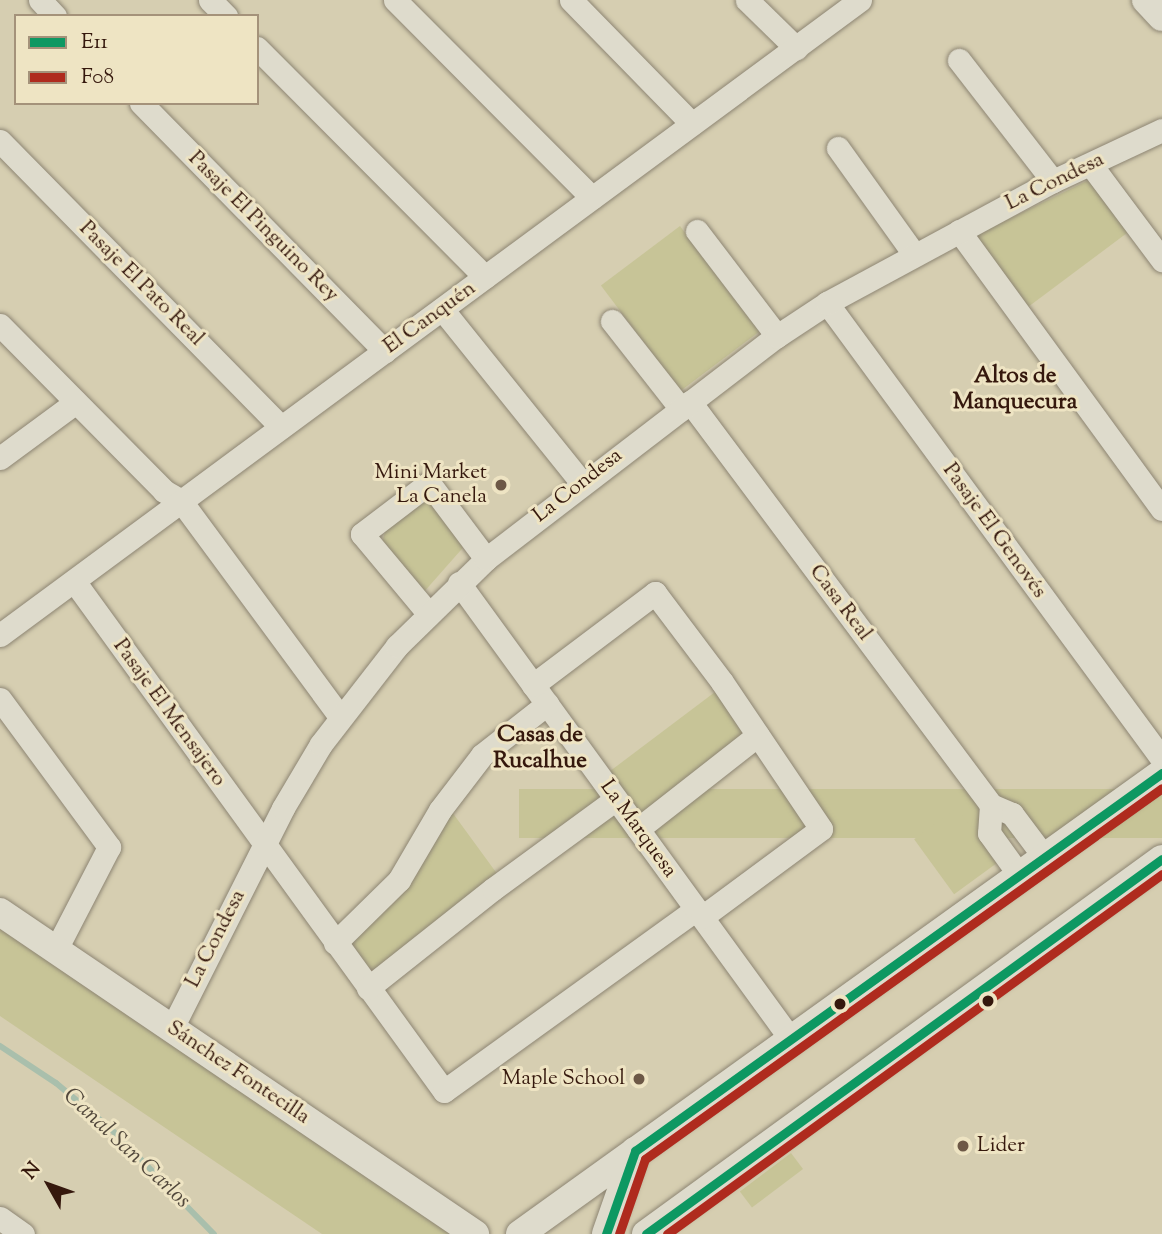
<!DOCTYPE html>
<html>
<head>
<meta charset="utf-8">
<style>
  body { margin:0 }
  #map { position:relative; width:1162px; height:1234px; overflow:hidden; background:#d6ceb1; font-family:"Sorts Mill Goudy",serif }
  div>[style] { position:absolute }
  .green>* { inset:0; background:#c7c497; transform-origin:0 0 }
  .stream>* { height:6px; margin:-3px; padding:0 3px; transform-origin:3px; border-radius:3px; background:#a9bfac }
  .roads { filter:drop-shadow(0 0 2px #8d8573) drop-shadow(0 0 2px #8d8573) }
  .minor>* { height:23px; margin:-11.5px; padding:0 11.5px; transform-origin:11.5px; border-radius:11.5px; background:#dedbcc }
  .tertiary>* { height:28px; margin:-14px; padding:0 14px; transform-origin:14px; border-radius:14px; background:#dedbcc }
  .bus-1>* { height:9px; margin:-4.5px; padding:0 4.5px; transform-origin:4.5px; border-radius:4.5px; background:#0d9862 }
  .bus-2>* { height:9px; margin:-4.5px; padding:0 4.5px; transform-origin:4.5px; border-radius:4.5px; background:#af2b1e }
  .dots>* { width:19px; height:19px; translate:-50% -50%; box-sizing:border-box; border:4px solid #eee4c3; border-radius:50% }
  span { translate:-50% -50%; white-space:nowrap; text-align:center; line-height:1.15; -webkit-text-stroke:6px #eee4c3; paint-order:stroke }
  .street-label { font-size:21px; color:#35180d }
  .poi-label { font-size:21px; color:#35180d }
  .right { translate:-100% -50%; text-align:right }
  .left { translate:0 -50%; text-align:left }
  .neighbourhood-label { font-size:23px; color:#35180d; font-weight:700 }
  .water-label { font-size:23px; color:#52483c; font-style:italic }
  .legend { position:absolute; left:14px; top:14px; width:245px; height:91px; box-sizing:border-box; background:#eee4c3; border:2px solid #a4927a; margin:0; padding:9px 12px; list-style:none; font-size:21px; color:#35180d }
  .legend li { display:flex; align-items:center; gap:14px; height:35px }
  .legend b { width:35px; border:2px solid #a4927a }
  .north { position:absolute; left:14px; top:1150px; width:70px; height:70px; -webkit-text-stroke:5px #eee4c3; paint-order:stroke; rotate:310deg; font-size:19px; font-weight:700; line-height:28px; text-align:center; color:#35180d }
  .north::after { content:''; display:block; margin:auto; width:24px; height:32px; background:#35180d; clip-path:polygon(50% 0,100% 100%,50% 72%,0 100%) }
</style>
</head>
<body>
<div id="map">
  <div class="green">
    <i style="clip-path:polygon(1095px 177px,1131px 230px,1024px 310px,968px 239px)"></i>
    <i style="left:680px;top:226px;width:132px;height:99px;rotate:53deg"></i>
    <i style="clip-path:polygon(426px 497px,468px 542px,423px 593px,382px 543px,386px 528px)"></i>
    <i style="left:719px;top:689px;width:56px;height:137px;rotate:53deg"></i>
    <i style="left:1162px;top:789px;width:49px;height:643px;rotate:90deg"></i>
    <i style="left:957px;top:808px;width:68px;height:53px;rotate:54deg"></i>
    <i style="clip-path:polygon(452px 812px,498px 875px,373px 974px,348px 939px,408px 887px)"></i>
    <i style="clip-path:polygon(0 929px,451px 1234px,322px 1234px,0 1016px)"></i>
    <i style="left:791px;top:1153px;width:20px;height:64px;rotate:53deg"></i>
  </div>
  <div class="stream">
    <i style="left:0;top:1046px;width:67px;rotate:33.5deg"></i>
    <i style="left:56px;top:1083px;width:72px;rotate:39.9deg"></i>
    <i style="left:111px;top:1129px;width:147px;rotate:45.6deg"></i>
  </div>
  <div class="roads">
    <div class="minor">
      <i style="left:40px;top:0;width:22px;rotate:47deg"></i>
      <i style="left:210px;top:0;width:23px;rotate:45deg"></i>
      <i style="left:395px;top:0;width:279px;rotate:45.1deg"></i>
      <i style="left:571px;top:0;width:173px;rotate:45.7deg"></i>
      <i style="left:747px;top:0;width:69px;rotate:44.4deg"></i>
      <i style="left:257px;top:48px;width:323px;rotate:45.1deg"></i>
      <i style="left:959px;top:60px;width:153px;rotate:52.2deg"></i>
      <i style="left:141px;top:103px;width:348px;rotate:45.5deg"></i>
      <i style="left:0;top:141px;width:401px;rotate:45.5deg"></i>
      <i style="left:838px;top:148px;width:130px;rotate:54.4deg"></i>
      <i style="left:1091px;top:165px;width:119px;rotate:53.2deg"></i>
      <i style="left:697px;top:231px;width:132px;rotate:52.7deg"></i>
      <i style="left:959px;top:231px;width:344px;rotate:53.9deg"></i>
      <i style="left:827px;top:303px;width:566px;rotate:53.7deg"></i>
      <i style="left:442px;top:309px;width:223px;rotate:51.2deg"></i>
      <i style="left:612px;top:321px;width:112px;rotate:51.9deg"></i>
      <i style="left:0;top:325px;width:233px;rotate:45.3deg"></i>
      <i style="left:164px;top:491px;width:20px;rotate:30deg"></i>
      <i style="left:181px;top:501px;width:268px;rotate:53.6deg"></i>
      <i style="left:690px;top:402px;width:503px;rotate:53.24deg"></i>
      <i style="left:991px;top:805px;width:23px;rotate:23deg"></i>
      <i style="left:1012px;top:814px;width:55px;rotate:53.1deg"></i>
      <i style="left:0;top:458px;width:94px;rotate:-36.4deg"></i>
      <i style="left:74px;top:581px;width:630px;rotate:54.04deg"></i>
      <i style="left:444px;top:1091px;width:311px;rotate:-35.8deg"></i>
      <i style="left:459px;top:583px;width:566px;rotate:53.98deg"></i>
      <i style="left:428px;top:613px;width:103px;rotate:-129.9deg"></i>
      <i style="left:362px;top:534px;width:84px;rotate:-37.3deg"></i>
      <i style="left:429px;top:483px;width:95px;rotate:53.1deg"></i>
      <i style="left:0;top:635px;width:1069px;rotate:-36.44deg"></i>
      <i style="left:533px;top:685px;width:153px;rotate:-37deg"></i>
      <i style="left:655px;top:593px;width:111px;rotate:53deg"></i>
      <i style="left:722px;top:682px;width:177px;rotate:56deg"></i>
      <i style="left:821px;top:829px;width:148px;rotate:143.5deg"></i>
      <i style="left:0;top:699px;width:184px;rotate:53.6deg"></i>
      <i style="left:109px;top:847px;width:117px;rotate:117.4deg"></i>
      <i style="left:991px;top:805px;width:28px;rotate:94deg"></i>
      <i style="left:989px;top:833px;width:53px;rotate:54.2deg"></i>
      <i style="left:638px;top:829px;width:152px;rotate:-38.1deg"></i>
      <i style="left:335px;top:943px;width:90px;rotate:-44.5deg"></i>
      <i style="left:399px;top:880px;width:81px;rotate:-59.6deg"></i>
      <i style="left:440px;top:810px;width:69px;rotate:-52.6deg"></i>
      <i style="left:482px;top:755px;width:83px;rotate:-38.1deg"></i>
      <i style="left:368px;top:988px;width:159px;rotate:-38.4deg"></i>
      <i style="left:493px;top:889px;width:152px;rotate:-36.2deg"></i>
      <i style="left:172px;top:1028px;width:246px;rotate:-63.2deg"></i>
      <i style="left:283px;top:808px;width:74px;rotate:-59.3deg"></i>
      <i style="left:321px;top:744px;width:124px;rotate:-52.2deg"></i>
      <i style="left:397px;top:646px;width:124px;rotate:-44.3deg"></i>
      <i style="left:486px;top:559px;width:367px;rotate:-37.5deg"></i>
      <i style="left:777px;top:336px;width:60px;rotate:-33.4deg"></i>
      <i style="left:827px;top:303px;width:257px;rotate:-28.4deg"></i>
      <i style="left:1053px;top:181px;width:120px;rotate:-25.1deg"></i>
      <i style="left:0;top:1218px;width:28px;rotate:35deg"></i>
    </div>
    <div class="tertiary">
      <i style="left:1146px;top:0;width:23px;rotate:47deg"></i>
      <i style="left:0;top:912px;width:574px;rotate:34.13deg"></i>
      <i style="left:520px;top:1234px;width:790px;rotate:-35.68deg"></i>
      <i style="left:606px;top:1234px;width:88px;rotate:-70.7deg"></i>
      <i style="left:646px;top:1234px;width:638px;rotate:-36.01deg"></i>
    </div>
  </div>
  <div class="bus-1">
    <i style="left:606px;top:1234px;width:88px;rotate:-70.7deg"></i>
    <i style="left:635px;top:1151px;width:649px;rotate:-35.65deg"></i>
    <i style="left:646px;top:1234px;width:638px;rotate:-36.01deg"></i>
  </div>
  <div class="bus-2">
    <i style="left:619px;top:1234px;width:79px;rotate:-70.9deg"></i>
    <i style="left:645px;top:1159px;width:636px;rotate:-35.66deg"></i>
    <i style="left:667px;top:1234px;width:612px;rotate:-36.03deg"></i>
  </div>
  <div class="dots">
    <i style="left:501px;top:485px;background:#6d5846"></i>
    <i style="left:988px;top:1001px;background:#35180d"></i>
    <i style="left:840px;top:1004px;background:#35180d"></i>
    <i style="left:639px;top:1079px;background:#6d5846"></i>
    <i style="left:963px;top:1146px;background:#6d5846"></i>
  </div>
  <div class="street-label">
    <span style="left:1055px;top:182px;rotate:-26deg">La Condesa</span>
    <span style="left:263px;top:227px;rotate:45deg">Pasaje El Pinguino Rey</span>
    <span style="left:141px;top:284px;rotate:45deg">Pasaje El Pato Real</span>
    <span style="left:430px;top:318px;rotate:-36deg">El Canquén</span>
    <span style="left:578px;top:486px;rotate:-38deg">La Condesa</span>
    <span style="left:994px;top:531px;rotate:54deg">Pasaje El Genovés</span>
    <span style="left:840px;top:603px;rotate:53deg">Casa Real</span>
    <span style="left:169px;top:713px;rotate:54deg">Pasaje El Mensajero</span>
    <span style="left:638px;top:829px;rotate:54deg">La Marquesa</span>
    <span style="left:216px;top:939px;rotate:-63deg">La Condesa</span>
    <span style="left:238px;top:1073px;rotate:34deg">Sánchez Fontecilla</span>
  </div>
  <div class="poi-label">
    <span class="right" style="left:487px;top:485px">Mini Market<br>La Canela</span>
    <span class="right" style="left:625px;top:1079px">Maple School</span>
    <span class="left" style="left:977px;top:1146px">Lider</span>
  </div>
  <div class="neighbourhood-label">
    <span style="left:1015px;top:390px">Altos de<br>Manquecura</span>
    <span style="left:540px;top:749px">Casas de<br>Rucalhue</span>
  </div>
  <div class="water-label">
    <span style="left:126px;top:1149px;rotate:43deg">Canal San Carlos</span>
  </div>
  <ul class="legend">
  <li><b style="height:9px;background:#0d9862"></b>E11</li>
  <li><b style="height:9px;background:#af2b1e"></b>F08</li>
  </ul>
  <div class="north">N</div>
</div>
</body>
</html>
